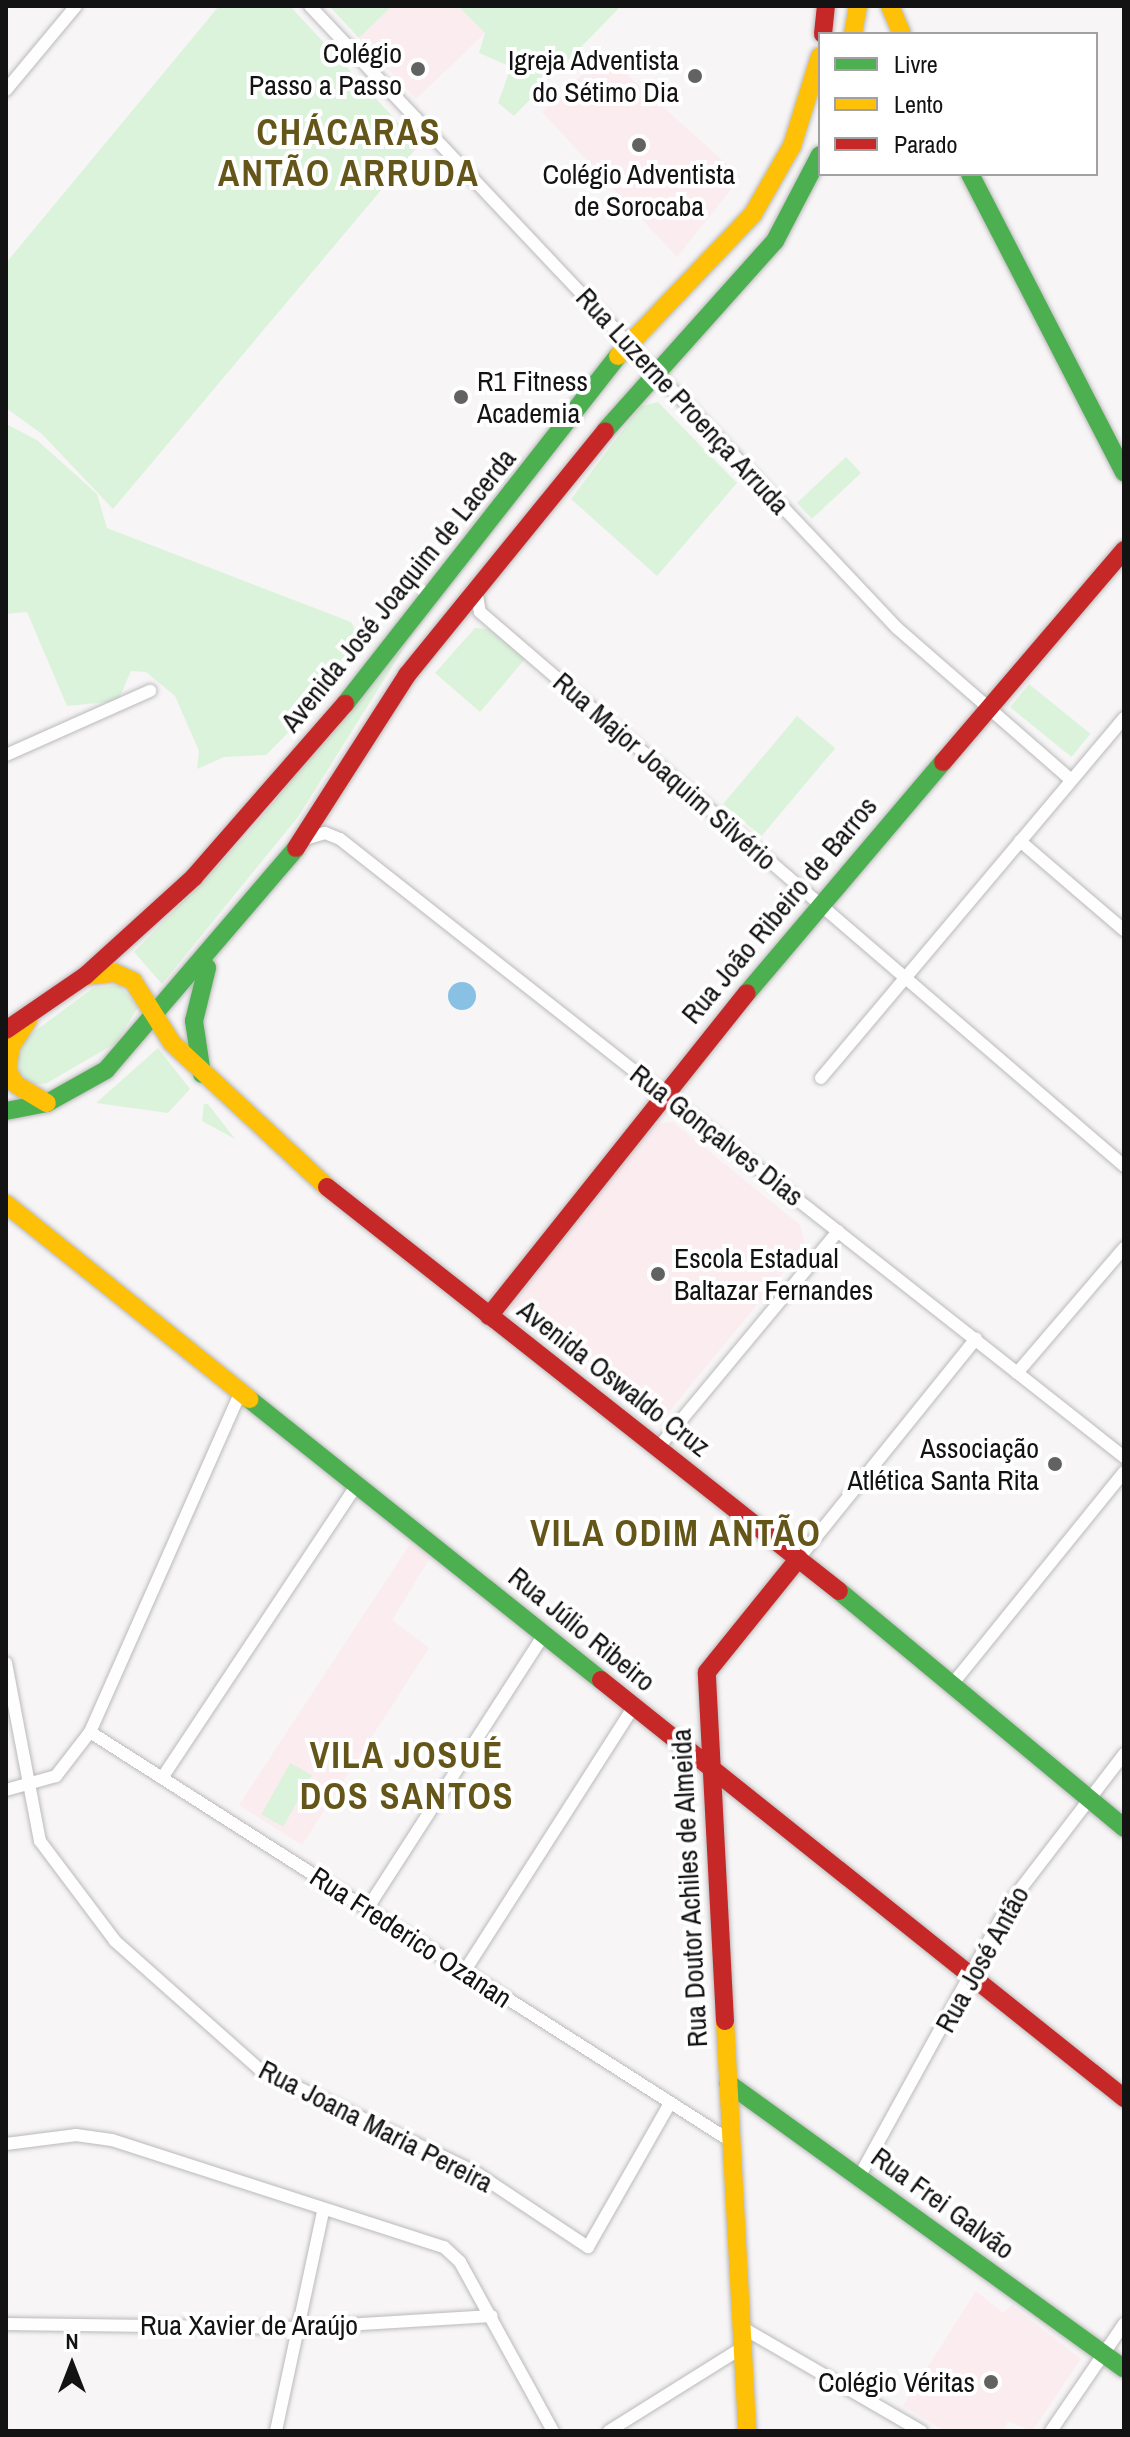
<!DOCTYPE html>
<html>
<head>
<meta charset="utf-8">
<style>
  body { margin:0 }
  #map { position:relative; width:1130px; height:2437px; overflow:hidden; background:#f7f5f6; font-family:"Archivo Narrow",sans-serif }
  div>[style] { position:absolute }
  .education>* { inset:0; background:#fbecf0 }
  .green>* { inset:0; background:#dcf3db; transform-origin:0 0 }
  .water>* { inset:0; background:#89c1e4 }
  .round { border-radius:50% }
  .roads { filter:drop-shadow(0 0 2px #bbbabb) drop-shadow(0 0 2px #bbbabb) }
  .street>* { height:12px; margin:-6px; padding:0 6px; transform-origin:6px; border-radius:6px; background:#fefefe }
  .fast>* { height:18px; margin:-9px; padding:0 9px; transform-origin:9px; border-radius:9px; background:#4caf50 }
  .slow>* { height:18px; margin:-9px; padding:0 9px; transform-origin:9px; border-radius:9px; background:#ffc107 }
  .jam>* { height:18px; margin:-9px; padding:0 9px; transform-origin:9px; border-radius:9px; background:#c62828 }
  .dots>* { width:22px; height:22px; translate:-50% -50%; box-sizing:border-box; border:4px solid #fff; border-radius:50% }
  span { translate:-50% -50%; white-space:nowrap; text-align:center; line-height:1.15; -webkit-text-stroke:8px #fff; paint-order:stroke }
  .poi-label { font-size:28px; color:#141314 }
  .right { translate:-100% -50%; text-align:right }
  .left { translate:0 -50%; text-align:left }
  .street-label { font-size:28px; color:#141314 }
  .district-label { font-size:36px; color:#645519; font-weight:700; letter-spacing:2px }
  .frame { position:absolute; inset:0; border:8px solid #141314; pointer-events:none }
  .legend { position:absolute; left:818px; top:32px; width:280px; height:144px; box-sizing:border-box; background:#fff; border:2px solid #a1a1a1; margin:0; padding:10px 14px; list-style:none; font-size:24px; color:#141314 }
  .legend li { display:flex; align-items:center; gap:16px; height:40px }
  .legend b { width:40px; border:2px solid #a1a1a1 }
  .north { position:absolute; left:32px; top:2325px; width:80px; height:80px; -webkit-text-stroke:6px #fff; paint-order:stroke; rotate:0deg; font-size:22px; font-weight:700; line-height:32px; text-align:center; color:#141314 }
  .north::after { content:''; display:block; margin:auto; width:28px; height:36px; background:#141314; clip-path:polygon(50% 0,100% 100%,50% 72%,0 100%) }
</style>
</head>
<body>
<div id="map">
  <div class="education">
    <i style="clip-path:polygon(392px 6px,458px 6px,485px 33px,416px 99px,359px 38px)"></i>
    <i style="clip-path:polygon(604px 54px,741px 177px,677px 257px,542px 112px)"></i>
    <i style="clip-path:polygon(673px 1122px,800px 1225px,805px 1246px,664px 1418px,645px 1418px,513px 1312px,511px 1302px,654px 1124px)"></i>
    <i style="clip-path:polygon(410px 1544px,430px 1558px,392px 1620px,429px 1648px,302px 1845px,239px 1805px)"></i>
    <i style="clip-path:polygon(976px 2291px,1003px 2313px,1012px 2305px,1081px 2359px,1032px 2431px,1008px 2421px,1003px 2431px,945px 2431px,903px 2406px)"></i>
  </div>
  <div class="green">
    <i style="clip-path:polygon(219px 6px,290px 6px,419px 145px,113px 509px,42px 434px,6px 408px,6px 263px)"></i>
    <i style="clip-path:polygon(329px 6px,392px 6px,359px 38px)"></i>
    <i style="clip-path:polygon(458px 6px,621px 6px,514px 116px,498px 103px,511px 67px,479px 53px,485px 33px)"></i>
    <i style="clip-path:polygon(631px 353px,407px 643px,298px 817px,162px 984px,134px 952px,247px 835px)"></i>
    <i style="clip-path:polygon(658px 402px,737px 483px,657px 576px,571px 499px,641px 406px)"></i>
    <i style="clip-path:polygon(6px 424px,37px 440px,97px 494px,107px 528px,351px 622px,359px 636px,326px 695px,266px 755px,224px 757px,197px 769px,199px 751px,175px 696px,146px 672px,131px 671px,118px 701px,67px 706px,27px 612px,6px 614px)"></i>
    <i style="left:846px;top:457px;width:22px;height:67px;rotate:47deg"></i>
    <i style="clip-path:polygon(475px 628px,488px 629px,525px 659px,480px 712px,435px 673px)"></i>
    <i style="left:1029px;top:684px;width:79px;height:30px;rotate:39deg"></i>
    <i style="left:797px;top:716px;width:50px;height:115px;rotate:40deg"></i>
    <i style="clip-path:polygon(119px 985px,138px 1007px,116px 1043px,47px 1083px,33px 1085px,16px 1073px,19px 1043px,93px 988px)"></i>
    <i style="clip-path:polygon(158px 1048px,190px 1089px,168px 1113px,96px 1103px)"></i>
    <i style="clip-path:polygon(204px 1104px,208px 1104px,235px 1139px,202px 1121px)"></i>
    <i style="left:290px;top:1763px;width:25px;height:59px;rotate:29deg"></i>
  </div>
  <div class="water">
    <i class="round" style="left:448px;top:982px;width:28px;height:28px"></i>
  </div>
  <div class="roads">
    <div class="street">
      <i style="left:310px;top:6px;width:855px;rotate:46.66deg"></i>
      <i style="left:897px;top:628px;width:231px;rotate:41.1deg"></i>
      <i style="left:6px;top:90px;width:109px;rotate:-50.2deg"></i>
      <i style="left:476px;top:590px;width:22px;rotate:80deg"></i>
      <i style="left:480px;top:612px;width:850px;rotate:40.7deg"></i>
      <i style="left:6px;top:755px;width:158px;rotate:-24deg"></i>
      <i style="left:302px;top:840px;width:24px;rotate:-17deg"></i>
      <i style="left:325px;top:833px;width:16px;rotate:22deg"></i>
      <i style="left:340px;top:839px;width:998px;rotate:38.25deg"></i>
      <i style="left:1020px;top:841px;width:137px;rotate:40.6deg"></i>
      <i style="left:821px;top:1078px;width:471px;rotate:-49.9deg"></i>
      <i style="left:1017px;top:1373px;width:165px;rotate:-49.4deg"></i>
      <i style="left:658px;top:1448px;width:282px;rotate:-50.3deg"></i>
      <i style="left:799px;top:1558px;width:282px;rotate:-51.1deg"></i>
      <i style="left:6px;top:1663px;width:181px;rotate:79.2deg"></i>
      <i style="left:40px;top:1841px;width:125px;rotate:53.1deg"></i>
      <i style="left:115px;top:1941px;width:193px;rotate:41.6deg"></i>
      <i style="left:259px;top:2069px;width:239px;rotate:25.5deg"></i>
      <i style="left:475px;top:2172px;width:136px;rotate:33.6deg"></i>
      <i style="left:588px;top:2247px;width:166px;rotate:-60.3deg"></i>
      <i style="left:954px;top:1682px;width:270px;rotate:-51deg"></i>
      <i style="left:90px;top:1732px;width:762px;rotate:32.56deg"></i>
      <i style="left:162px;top:1778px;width:353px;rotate:-56.4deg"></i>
      <i style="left:6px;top:1790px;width:52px;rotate:-15.6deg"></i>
      <i style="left:56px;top:1776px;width:56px;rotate:-52.3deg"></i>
      <i style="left:90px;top:1732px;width:372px;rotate:-66.1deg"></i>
      <i style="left:367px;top:1909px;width:327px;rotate:-57.2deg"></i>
      <i style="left:464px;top:1972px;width:316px;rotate:-57.4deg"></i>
      <i style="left:6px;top:2144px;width:71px;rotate:-7.3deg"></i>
      <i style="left:76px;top:2135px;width:36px;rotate:8deg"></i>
      <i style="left:112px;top:2140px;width:349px;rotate:17.9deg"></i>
      <i style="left:444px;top:2247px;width:22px;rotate:43deg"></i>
      <i style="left:460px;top:2262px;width:193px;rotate:61.2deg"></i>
      <i style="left:859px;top:2177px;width:311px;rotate:-61.2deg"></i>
      <i style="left:1009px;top:1904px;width:189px;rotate:-52.5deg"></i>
      <i style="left:6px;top:2324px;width:291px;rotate:0.8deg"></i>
      <i style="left:297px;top:2328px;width:195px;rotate:-3.5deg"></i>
      <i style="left:743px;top:2328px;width:206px;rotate:30.1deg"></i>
      <i style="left:276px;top:2431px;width:224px;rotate:-77.9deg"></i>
      <i style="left:609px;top:2431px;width:160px;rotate:-32deg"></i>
      <i style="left:1051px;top:2431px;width:130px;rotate:-55.7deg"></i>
    </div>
    <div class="fast">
      <i style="left:970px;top:174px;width:336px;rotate:62.7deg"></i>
      <i style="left:605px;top:431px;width:255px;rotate:-48.2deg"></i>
      <i style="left:775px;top:241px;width:97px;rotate:-62.4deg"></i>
      <i style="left:345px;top:704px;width:442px;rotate:-51.9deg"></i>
      <i style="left:747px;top:993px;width:303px;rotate:-49.7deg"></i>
      <i style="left:202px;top:1074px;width:54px;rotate:-98.6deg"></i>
      <i style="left:194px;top:1021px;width:55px;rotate:-76.2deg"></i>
      <i style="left:6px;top:1111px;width:42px;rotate:-11deg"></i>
      <i style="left:47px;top:1103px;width:68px;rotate:-29.2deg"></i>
      <i style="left:106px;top:1070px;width:292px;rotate:-49.4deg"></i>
      <i style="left:249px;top:1399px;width:450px;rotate:38.6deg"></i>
      <i style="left:839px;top:1591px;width:371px;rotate:39.7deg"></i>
      <i style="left:728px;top:2083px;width:488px;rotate:35.8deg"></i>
    </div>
    <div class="slow">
      <i style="left:890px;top:6px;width:30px;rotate:67deg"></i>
      <i style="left:853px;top:34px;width:28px;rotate:-80deg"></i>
      <i style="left:618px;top:356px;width:196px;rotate:-46.4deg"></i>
      <i style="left:753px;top:214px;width:78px;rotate:-60.2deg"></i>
      <i style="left:792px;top:146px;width:94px;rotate:-72.7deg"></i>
      <i style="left:85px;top:976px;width:30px;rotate:-6deg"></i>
      <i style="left:115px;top:973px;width:20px;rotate:24deg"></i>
      <i style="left:133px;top:981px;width:73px;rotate:57.8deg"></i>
      <i style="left:172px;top:1043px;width:212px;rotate:42.9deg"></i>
      <i style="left:28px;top:1020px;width:31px;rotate:123deg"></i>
      <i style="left:11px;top:1046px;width:24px;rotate:99deg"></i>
      <i style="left:7px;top:1070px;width:16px;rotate:60deg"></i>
      <i style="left:15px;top:1084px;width:37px;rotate:31deg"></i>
      <i style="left:6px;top:1204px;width:312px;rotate:38.7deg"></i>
      <i style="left:725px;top:2021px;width:411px;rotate:86.9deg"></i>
    </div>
    <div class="jam">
      <i style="left:823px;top:34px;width:28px;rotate:-84deg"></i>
      <i style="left:943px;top:762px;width:279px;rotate:-49.5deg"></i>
      <i style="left:296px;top:848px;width:206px;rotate:-57.3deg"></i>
      <i style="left:407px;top:675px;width:314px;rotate:-50.9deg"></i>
      <i style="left:6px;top:1030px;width:96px;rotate:-34.4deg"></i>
      <i style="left:85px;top:976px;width:147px;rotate:-42.2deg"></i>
      <i style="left:194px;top:877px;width:230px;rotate:-48.9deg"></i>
      <i style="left:327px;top:1187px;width:652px;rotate:38.28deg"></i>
      <i style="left:489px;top:1316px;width:413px;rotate:-51.4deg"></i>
      <i style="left:601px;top:1680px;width:670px;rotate:38.63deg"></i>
      <i style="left:725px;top:2021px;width:349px;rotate:-93deg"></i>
      <i style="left:707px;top:1672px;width:146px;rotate:-51.1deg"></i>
    </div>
  </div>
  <div class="dots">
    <i style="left:418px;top:69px;background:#636263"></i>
    <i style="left:695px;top:76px;background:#636263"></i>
    <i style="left:639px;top:145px;background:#636263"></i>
    <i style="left:461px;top:397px;background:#636263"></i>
    <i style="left:658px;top:1274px;background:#636263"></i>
    <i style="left:1055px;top:1464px;background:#636263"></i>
    <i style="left:991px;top:2382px;background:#636263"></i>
  </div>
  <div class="poi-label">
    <span class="right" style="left:402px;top:69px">Colégio<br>Passo a Passo</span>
    <span class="right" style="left:679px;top:76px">Igreja Adventista<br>do Sétimo Dia</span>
    <span style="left:639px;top:190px">Colégio Adventista<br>de Sorocaba</span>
    <span class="left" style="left:477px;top:397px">R1 Fitness<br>Academia</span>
    <span class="left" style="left:674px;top:1274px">Escola Estadual<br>Baltazar Fernandes</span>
    <span class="right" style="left:1039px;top:1464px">Associação<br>Atlética Santa Rita</span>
    <span class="right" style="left:975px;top:2382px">Colégio Véritas</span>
  </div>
  <div class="street-label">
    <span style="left:683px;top:401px;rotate:47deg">Rua Luzerne Proença Arruda</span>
    <span style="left:398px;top:590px;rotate:-51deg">Avenida José Joaquim de Lacerda</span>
    <span style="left:665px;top:771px;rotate:41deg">Rua Major Joaquim Silvério</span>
    <span style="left:779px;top:910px;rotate:-50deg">Rua João Ribeiro de Barros</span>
    <span style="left:717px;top:1135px;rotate:38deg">Rua Gonçalves Dias</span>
    <span style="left:614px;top:1378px;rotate:38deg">Avenida Oswaldo Cruz</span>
    <span style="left:582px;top:1629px;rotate:39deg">Rua Júlio Ribeiro</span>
    <span style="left:689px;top:1888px;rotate:-93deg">Rua Doutor Achiles de Almeida</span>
    <span style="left:411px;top:1937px;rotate:33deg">Rua Frederico Ozanan</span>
    <span style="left:982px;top:1959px;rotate:-61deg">Rua José Antão</span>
    <span style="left:376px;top:2126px;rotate:27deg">Rua Joana Maria Pereira</span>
    <span style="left:943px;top:2203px;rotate:36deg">Rua Frei Galvão</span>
    <span style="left:249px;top:2325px">Rua Xavier de Araújo</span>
  </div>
  <div class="district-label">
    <span style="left:349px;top:153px">CHÁCARAS<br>ANTÃO ARRUDA</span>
    <span style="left:676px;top:1534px">VILA ODIM ANTÃO</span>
    <span style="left:407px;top:1776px">VILA JOSUÉ<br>DOS SANTOS</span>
  </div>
  <div class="frame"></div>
  <ul class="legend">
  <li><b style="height:10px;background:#4caf50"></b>Livre</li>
  <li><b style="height:10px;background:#ffc107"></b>Lento</li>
  <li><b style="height:10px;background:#c62828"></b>Parado</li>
  </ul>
  <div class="north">N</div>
</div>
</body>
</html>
